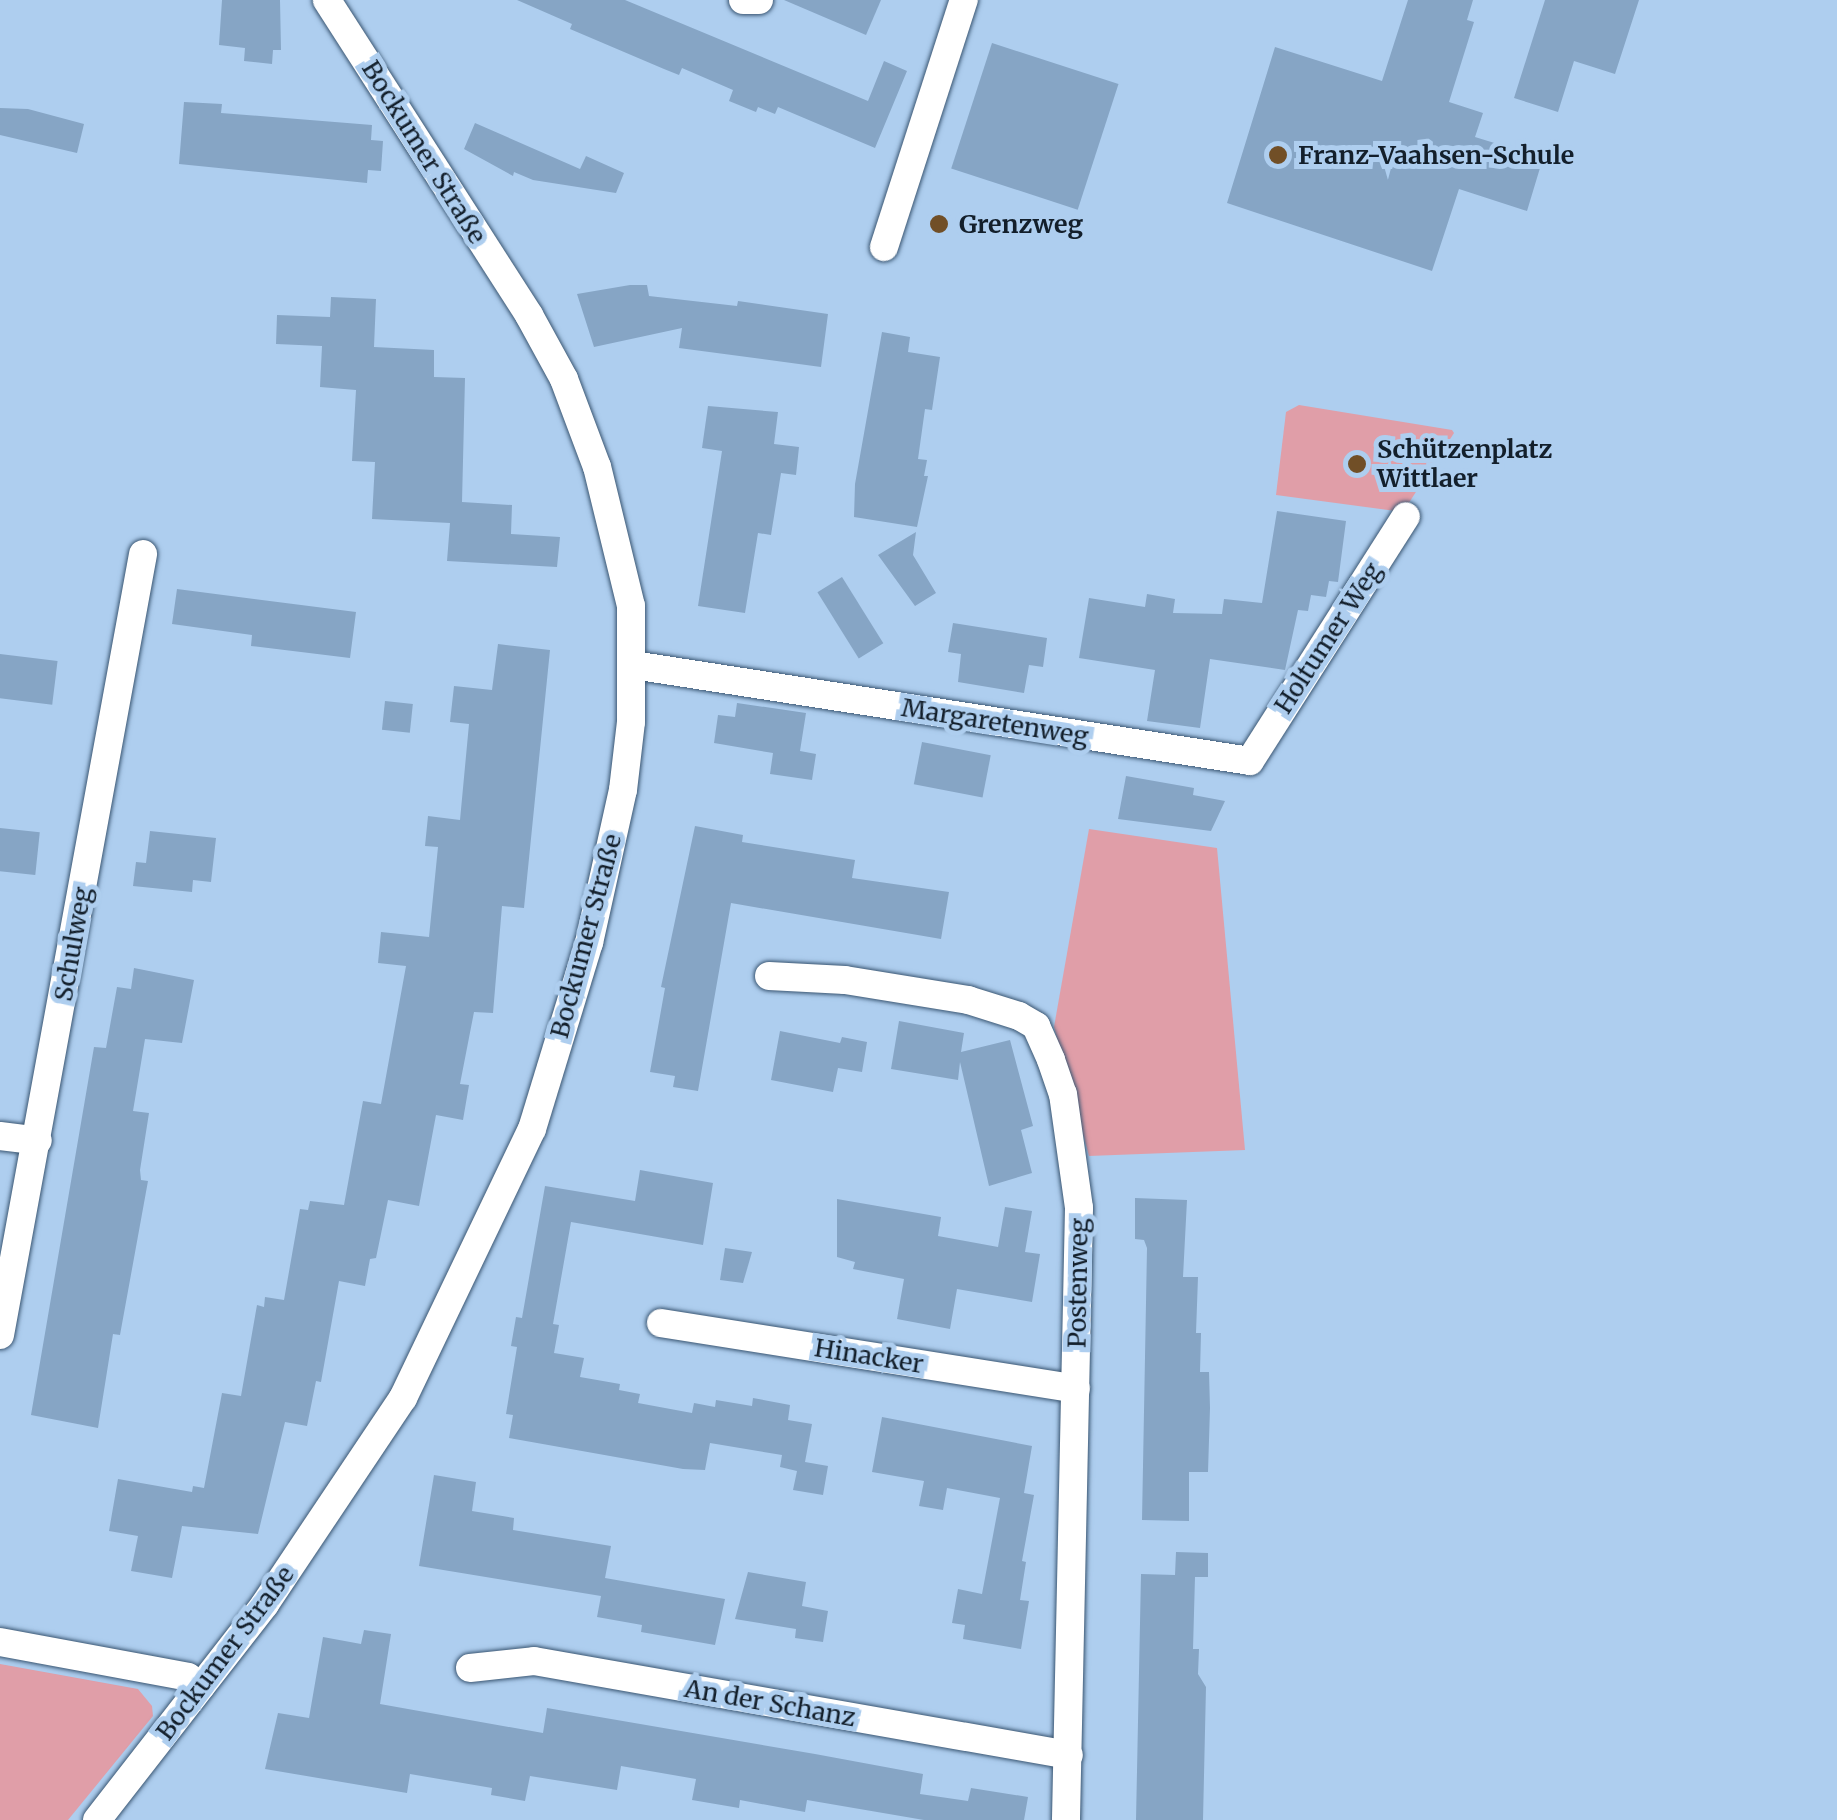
<!DOCTYPE html>
<html>
<head>
<meta charset="utf-8">
<style>
  body { margin:0 }
  #map { position:relative; width:1837px; height:1820px; overflow:hidden; background:#aeceef; font-family:Merriweather,serif }
  div>[style] { position:absolute }
  .green>* { inset:0; background:#e09ea8 }
  .building>* { inset:0; background:#86a5c5; transform-origin:0 0 }
  .roads { filter:drop-shadow(0 0 2px #3a5672) drop-shadow(0 0 2px #3a5672) }
  .minor>* { height:28px; margin:-14px; padding:0 14px; transform-origin:14px; border-radius:14px; background:#fff }
  .dots>* { width:28px; height:28px; translate:-50% -50%; box-sizing:border-box; border:5px solid #aeceef; border-radius:50% }
  span { translate:-50% -50%; white-space:nowrap; text-align:center; line-height:1.15; -webkit-text-stroke:10px #aeceef; paint-order:stroke }
  .street-label { font-size:25px; color:#131f2b }
  .poi-label { font-size:25px; color:#131f2b; font-weight:700 }
  .left { translate:0 -50%; text-align:left }
</style>
</head>
<body>
<div id="map">
  <div class="green">
    <i style="clip-path:polygon(1299px 405px,1452px 430px,1454px 433px,1403px 512px,1276px 495px,1286px 412px)"></i>
    <i style="clip-path:polygon(1089px 829px,1217px 848px,1245px 1150px,1089px 1156px,1054px 1027px)"></i>
    <i style="clip-path:polygon(0 1664px,138px 1689px,152px 1706px,153px 1716px,68px 1820px,0 1820px)"></i>
  </div>
  <div class="building">
    <i style="clip-path:polygon(222px 0,280px 0,281px 50px,273px 50px,272px 64px,244px 61px,245px 48px,219px 45px)"></i>
    <i style="clip-path:polygon(517px 0,625px 0,868px 101px,884px 61px,907px 71px,875px 148px,778px 107px,775px 114px,758px 107px,756px 112px,729px 101px,733px 90px,682px 68px,679px 75px,664px 69px,570px 29px,572px 24px)"></i>
    <i style="clip-path:polygon(784px 0,881px 0,866px 35px)"></i>
    <i style="clip-path:polygon(1408px 0,1473px 0,1467px 20px,1474px 22px,1449px 102px,1483px 113px,1475px 137px,1543px 158px,1527px 211px,1459px 189px,1432px 271px,1227px 203px,1275px 47px,1382px 81px)"></i>
    <i style="clip-path:polygon(1545px 0,1639px 0,1615px 74px,1574px 61px,1558px 112px,1514px 98px)"></i>
    <i style="left:992px;top:43px;width:133px;height:132px;rotate:18deg"></i>
    <i style="clip-path:polygon(184px 102px,222px 104px,221px 113px,372px 125px,371px 140px,383px 141px,381px 171px,368px 170px,367px 183px,179px 164px)"></i>
    <i style="clip-path:polygon(0 108px,28px 109px,84px 124px,77px 153px,0 135px)"></i>
    <i style="clip-path:polygon(475px 123px,580px 169px,586px 156px,624px 173px,616px 193px,533px 180px,514px 172px,513px 176px,464px 149px)"></i>
    <i style="clip-path:polygon(630px 285px,647px 285px,649px 296px,737px 306px,738px 301px,828px 314px,821px 367px,679px 348px,682px 328px,594px 347px,577px 294px)"></i>
    <i style="clip-path:polygon(331px 297px,376px 299px,374px 347px,434px 350px,434px 377px,465px 378px,462px 502px,512px 505px,511px 534px,560px 537px,557px 567px,447px 561px,450px 523px,372px 519px,375px 462px,352px 461px,356px 390px,320px 387px,322px 346px,276px 344px,277px 315px,330px 317px)"></i>
    <i style="clip-path:polygon(882px 332px,910px 337px,908px 352px,940px 357px,932px 410px,925px 409px,918px 459px,927px 460px,924px 476px,928px 476px,917px 527px,854px 517px,855px 484px)"></i>
    <i style="clip-path:polygon(708px 406px,778px 412px,774px 444px,799px 447px,796px 475px,781px 473px,771px 535px,758px 533px,745px 613px,698px 606px,722px 451px,702px 448px)"></i>
    <i style="clip-path:polygon(1277px 511px,1346px 521px,1338px 582px,1329px 581px,1326px 597px,1311px 595px,1308px 611px,1298px 610px,1285px 670px,1210px 659px,1200px 728px,1147px 721px,1155px 670px,1079px 658px,1089px 598px,1145px 607px,1147px 594px,1175px 599px,1173px 613px,1222px 614px,1224px 599px,1262px 603px)"></i>
    <i style="clip-path:polygon(916px 532px,913px 555px,936px 593px,915px 606px,878px 555px)"></i>
    <i style="left:842px;top:577px;width:78px;height:29px;rotate:58deg"></i>
    <i style="clip-path:polygon(177px 589px,356px 612px,350px 658px,251px 646px,252px 635px,172px 624px)"></i>
    <i style="clip-path:polygon(953px 623px,1047px 638px,1043px 667px,1029px 665px,1024px 693px,958px 682px,961px 654px,948px 652px)"></i>
    <i style="clip-path:polygon(498px 644px,550px 650px,524px 908px,502px 906px,493px 1013px,474px 1012px,460px 1084px,469px 1085px,463px 1120px,436px 1115px,419px 1206px,388px 1200px,376px 1258px,370px 1259px,365px 1286px,339px 1281px,321px 1382px,316px 1381px,307px 1426px,285px 1422px,258px 1534px,182px 1526px,172px 1578px,131px 1571px,138px 1536px,109px 1531px,118px 1479px,192px 1492px,193px 1486px,204px 1488px,222px 1393px,241px 1396px,257px 1305px,264px 1307px,265px 1297px,284px 1300px,300px 1209px,308px 1210px,310px 1201px,344px 1205px,363px 1101px,381px 1104px,406px 966px,378px 963px,381px 932px,429px 937px,438px 847px,425px 846px,428px 816px,460px 820px,469px 724px,450px 722px,454px 686px,492px 690px)"></i>
    <i style="left:0;top:654px;width:58px;height:44px;rotate:7deg"></i>
    <i style="left:385px;top:701px;width:28px;height:29px;rotate:6deg"></i>
    <i style="clip-path:polygon(737px 703px,806px 713px,800px 751px,816px 754px,812px 780px,770px 774px,773px 753px,714px 743px,718px 715px,735px 717px)"></i>
    <i style="left:922px;top:742px;width:70px;height:43px;rotate:11deg"></i>
    <i style="clip-path:polygon(1126px 776px,1194px 788px,1193px 795px,1225px 801px,1211px 831px,1118px 819px)"></i>
    <i style="clip-path:polygon(695px 826px,743px 835px,742px 842px,855px 860px,852px 878px,949px 892px,941px 939px,731px 903px,698px 1091px,673px 1087px,675px 1076px,650px 1072px,665px 988px,661px 987px)"></i>
    <i style="left:0;top:828px;width:40px;height:43px;rotate:6deg"></i>
    <i style="clip-path:polygon(150px 831px,216px 838px,211px 882px,193px 880px,192px 892px,133px 886px,136px 862px,146px 863px)"></i>
    <i style="clip-path:polygon(134px 968px,194px 980px,182px 1043px,145px 1039px,133px 1111px,149px 1113px,140px 1170px,141px 1180px,148px 1181px,120px 1335px,113px 1334px,98px 1428px,31px 1415px,94px 1047px,106px 1048px,117px 987px,131px 989px)"></i>
    <i style="clip-path:polygon(899px 1021px,964px 1033px,961px 1052px,1010px 1040px,1033px 1126px,1021px 1130px,1032px 1173px,989px 1186px,960px 1062px,958px 1080px,891px 1069px)"></i>
    <i style="clip-path:polygon(780px 1031px,840px 1043px,842px 1037px,867px 1042px,862px 1072px,838px 1068px,833px 1092px,771px 1080px)"></i>
    <i style="clip-path:polygon(640px 1170px,713px 1183px,703px 1245px,571px 1222px,553px 1324px,559px 1325px,554px 1353px,584px 1358px,580px 1377px,620px 1384px,619px 1390px,640px 1394px,638px 1403px,692px 1413px,694px 1403px,715px 1407px,716px 1400px,752px 1406px,753px 1398px,790px 1405px,788px 1420px,812px 1424px,805px 1462px,828px 1466px,823px 1495px,793px 1490px,797px 1471px,780px 1467px,782px 1455px,710px 1443px,705px 1470px,683px 1469px,509px 1438px,513px 1415px,506px 1414px,517px 1347px,511px 1346px,516px 1317px,522px 1318px,545px 1186px,635px 1201px)"></i>
    <i style="clip-path:polygon(1135px 1198px,1187px 1200px,1183px 1277px,1198px 1277px,1196px 1333px,1201px 1333px,1200px 1372px,1209px 1372px,1210px 1408px,1208px 1472px,1189px 1472px,1189px 1521px,1142px 1520px,1147px 1248px,1144px 1240px,1135px 1239px)"></i>
    <i style="clip-path:polygon(837px 1199px,941px 1217px,938px 1236px,998px 1247px,1005px 1207px,1032px 1211px,1025px 1252px,1040px 1254px,1032px 1302px,957px 1289px,950px 1329px,897px 1319px,904px 1279px,853px 1269px,855px 1262px,837px 1257px)"></i>
    <i style="clip-path:polygon(725px 1248px,752px 1252px,743px 1283px,720px 1280px)"></i>
    <i style="clip-path:polygon(882px 1417px,1032px 1446px,1024px 1493px,1034px 1495px,1022px 1561px,1026px 1562px,1020px 1600px,1029px 1601px,1021px 1649px,963px 1639px,965px 1625px,952px 1623px,958px 1589px,982px 1594px,1000px 1498px,947px 1488px,943px 1510px,919px 1506px,924px 1481px,872px 1472px)"></i>
    <i style="clip-path:polygon(434px 1475px,476px 1482px,472px 1511px,514px 1518px,513px 1530px,611px 1546px,605px 1578px,725px 1599px,715px 1645px,641px 1632px,642px 1625px,597px 1617px,601px 1596px,419px 1566px)"></i>
    <i style="clip-path:polygon(1176px 1552px,1208px 1553px,1208px 1577px,1195px 1577px,1193px 1649px,1199px 1649px,1198px 1674px,1206px 1687px,1203px 1820px,1136px 1820px,1141px 1574px,1175px 1575px)"></i>
    <i style="clip-path:polygon(748px 1572px,806px 1582px,802px 1606px,828px 1611px,823px 1642px,795px 1638px,796px 1629px,735px 1619px)"></i>
    <i style="clip-path:polygon(364px 1630px,391px 1634px,380px 1704px,543px 1733px,547px 1708px,815px 1754px,923px 1774px,920px 1794px,968px 1801px,971px 1788px,1028px 1797px,1024px 1820px,924px 1820px,807px 1800px,805px 1812px,740px 1800px,739px 1808px,692px 1800px,696px 1779px,621px 1766px,617px 1790px,530px 1776px,525px 1801px,491px 1795px,492px 1788px,410px 1774px,407px 1793px,265px 1769px,278px 1713px,309px 1718px,323px 1637px,361px 1644px)"></i>
  </div>
  <div class="roads">
    <div class="minor">
      <i style="left:743px;top:0;width:16px"></i>
      <i style="left:884px;top:247px;width:260px;rotate:-72.1deg"></i>
      <i style="left:633px;top:665px;width:624px;rotate:8.84deg"></i>
      <i style="left:1250px;top:761px;width:290px;rotate:-57.5deg"></i>
      <i style="left:769px;top:976px;width:76px;rotate:3deg"></i>
      <i style="left:845px;top:980px;width:125px;rotate:9.2deg"></i>
      <i style="left:968px;top:1000px;width:53px;rotate:17.4deg"></i>
      <i style="left:1019px;top:1016px;width:20px;rotate:30deg"></i>
      <i style="left:1036px;top:1026px;width:37px;rotate:66deg"></i>
      <i style="left:1051px;top:1060px;width:36px;rotate:71deg"></i>
      <i style="left:1063px;top:1094px;width:115px;rotate:82deg"></i>
      <i style="left:1079px;top:1208px;width:612px;rotate:91.22deg"></i>
      <i style="left:0;top:1136px;width:38px;rotate:7deg"></i>
      <i style="left:661px;top:1323px;width:420px;rotate:9deg"></i>
      <i style="left:0;top:1335px;width:794px;rotate:-79.62deg"></i>
      <i style="left:0;top:1642px;width:191px;rotate:10.5deg"></i>
      <i style="left:188px;top:1677px;width:16px;rotate:35deg"></i>
      <i style="left:470px;top:1668px;width:64px;rotate:-6.2deg"></i>
      <i style="left:534px;top:1661px;width:543px;rotate:9.97deg"></i>
      <i style="left:97px;top:1820px;width:274px;rotate:-52.1deg"></i>
      <i style="left:265px;top:1604px;width:248px;rotate:-56.2deg"></i>
      <i style="left:403px;top:1398px;width:298px;rotate:-64.4deg"></i>
      <i style="left:532px;top:1129px;width:195px;rotate:-73deg"></i>
      <i style="left:589px;top:943px;width:157px;rotate:-77.5deg"></i>
      <i style="left:623px;top:790px;width:68px;rotate:-83.3deg"></i>
      <i style="left:631px;top:722px;width:116px;rotate:-90deg"></i>
      <i style="left:631px;top:606px;width:143px;rotate:-103.7deg"></i>
      <i style="left:597px;top:467px;width:94px;rotate:-110.6deg"></i>
      <i style="left:564px;top:379px;width:73px;rotate:-118.7deg"></i>
      <i style="left:529px;top:315px;width:374px;rotate:-122.7deg"></i>
    </div>
  </div>
  <div class="dots">
    <i style="left:1278px;top:155px;background:#714f27"></i>
    <i style="left:939px;top:224px;background:#714f27"></i>
    <i style="left:1357px;top:464px;background:#714f27"></i>
  </div>
  <div class="street-label">
    <span style="left:424px;top:152px;rotate:58deg">Bockumer Straße</span>
    <span style="left:1328px;top:638px;rotate:-57deg">Holtumer Weg</span>
    <span style="left:995px;top:722px;rotate:9deg">Margaretenweg</span>
    <span style="left:586px;top:936px;rotate:-75deg">Bockumer Straße</span>
    <span style="left:73px;top:944px;rotate:-80deg">Schulweg</span>
    <span style="left:1078px;top:1283px;rotate:-89deg">Postenweg</span>
    <span style="left:869px;top:1356px;rotate:9deg">Hinacker</span>
    <span style="left:225px;top:1653px;rotate:-53deg">Bockumer Straße</span>
    <span style="left:770px;top:1703px;rotate:10deg">An der Schanz</span>
  </div>
  <div class="poi-label">
    <span class="left" style="left:1298px;top:155px">Franz-Vaahsen-Schule</span>
    <span class="left" style="left:959px;top:224px">Grenzweg</span>
    <span class="left" style="left:1377px;top:464px">Schützenplatz<br>Wittlaer</span>
  </div>
</div>
</body>
</html>
